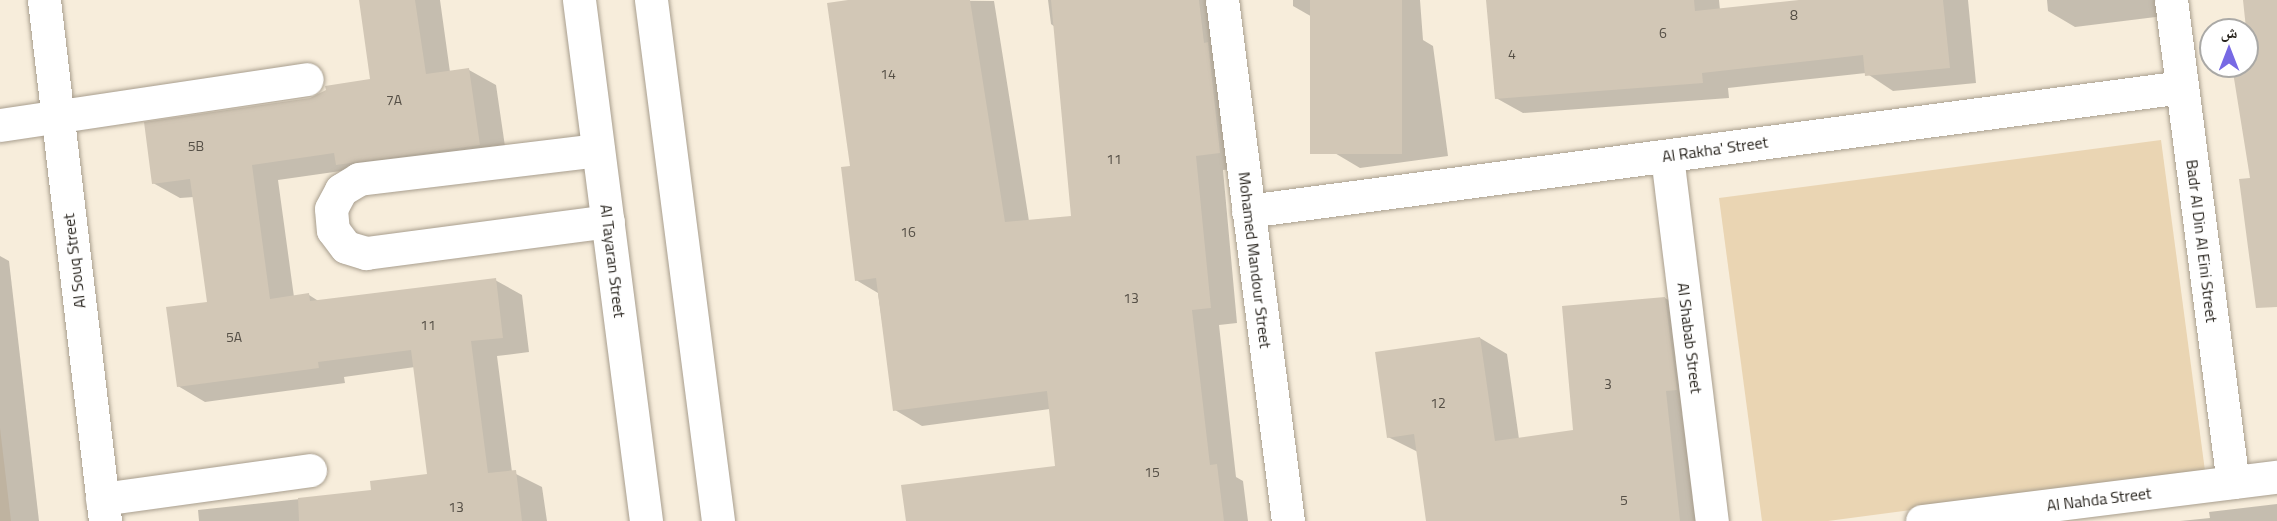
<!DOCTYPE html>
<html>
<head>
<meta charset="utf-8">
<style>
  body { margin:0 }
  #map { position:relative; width:2277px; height:521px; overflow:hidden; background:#f7eddb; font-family:"Titillium Web","Noto Naskh Arabic",sans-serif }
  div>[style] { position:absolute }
  .built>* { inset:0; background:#efe0c9 }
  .green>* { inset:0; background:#ead5b3 }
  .shadow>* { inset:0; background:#0003 }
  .building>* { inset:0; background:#d2c7b6; transform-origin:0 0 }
  .roads { filter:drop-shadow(0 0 2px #a89e8e) drop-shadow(0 0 2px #a89e8e) }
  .street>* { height:33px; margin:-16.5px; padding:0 16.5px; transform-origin:16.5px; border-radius:16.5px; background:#fff }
  .secondary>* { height:33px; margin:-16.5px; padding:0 16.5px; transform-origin:16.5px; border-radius:16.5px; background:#fff }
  span { translate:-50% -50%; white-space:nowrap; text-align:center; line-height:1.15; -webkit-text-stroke:6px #fff; paint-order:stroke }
  .number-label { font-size:14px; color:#554f46 }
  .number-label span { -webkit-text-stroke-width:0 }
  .street-label { font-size:16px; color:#2b2721 }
  .north { position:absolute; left:2199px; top:18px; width:60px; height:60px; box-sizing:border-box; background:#fff; border:2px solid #aaa9a6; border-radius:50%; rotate:0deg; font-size:16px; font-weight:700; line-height:24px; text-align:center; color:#2b2721 }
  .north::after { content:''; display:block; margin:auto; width:21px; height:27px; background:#7769e4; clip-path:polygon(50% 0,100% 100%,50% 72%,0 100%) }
</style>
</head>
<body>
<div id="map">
  <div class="built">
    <i style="clip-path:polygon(0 428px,11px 521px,0 521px)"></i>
  </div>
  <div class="green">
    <i style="clip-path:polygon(2161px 140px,2205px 471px,1828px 521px,1762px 521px,1719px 198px)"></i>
  </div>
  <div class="shadow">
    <i style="clip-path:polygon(361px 0,440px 0,450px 72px,469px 70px,496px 85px,507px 160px,348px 170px,278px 180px,294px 297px,309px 295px,320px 302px,495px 280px,522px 295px,529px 352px,497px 356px,512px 472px,542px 487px,547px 521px,199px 521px,198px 510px,373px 491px,429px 475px,415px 367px,344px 377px,345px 383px,205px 402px,178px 386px,209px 303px,194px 197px,180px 198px,153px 183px,310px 99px,372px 80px)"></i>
    <i style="clip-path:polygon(860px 0,994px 1px,1029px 221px,1073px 217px,1055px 27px,1051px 24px,1048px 0,1225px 0,1247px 168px,1223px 170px,1237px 323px,1219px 325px,1236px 477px,1243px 481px,1248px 521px,907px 521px,1057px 467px,1050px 409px,922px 426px,895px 410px,878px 293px,856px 280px,852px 168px)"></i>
    <i style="clip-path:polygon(1293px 0,1420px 0,1423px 40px,1433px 46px,1448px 156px,1360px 168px,1333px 152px,1314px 18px,1293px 6px)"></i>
    <i style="clip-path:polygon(1487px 0,1719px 0,1720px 10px,1813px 0,1968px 0,1976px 83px,1893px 91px,1866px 73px,1728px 88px,1729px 98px,1523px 113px,1496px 98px)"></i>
    <i style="clip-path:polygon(2047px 0,2184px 0,2180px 14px,2075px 27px,2048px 11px)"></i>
    <i style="clip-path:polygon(0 256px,9px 261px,39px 521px,0 521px)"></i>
    <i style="clip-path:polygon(1665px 298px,1692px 314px,1704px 521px,1427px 521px,1418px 452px,1388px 437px,1480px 338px,1507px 354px,1519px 439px,1574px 432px)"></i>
    <i style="clip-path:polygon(2277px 504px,2277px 521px,2180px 521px,2210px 518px,2209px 512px)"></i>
  </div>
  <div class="building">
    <i style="clip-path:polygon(359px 0,415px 0,426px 74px,469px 68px,480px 145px,336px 165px,334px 153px,252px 165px,270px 299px,309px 293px,310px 301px,496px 278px,503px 338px,471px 341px,488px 473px,516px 470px,522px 521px,299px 521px,298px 498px,371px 490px,370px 481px,427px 474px,411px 350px,318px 362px,319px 368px,177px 387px,166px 307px,207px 302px,190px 179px,152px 184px,144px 122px,310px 98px,326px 90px,325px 86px,370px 79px)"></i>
    <i style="clip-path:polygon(848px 0,970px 0,1005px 222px,1071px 216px,1051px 0,1199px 0,1204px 43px,1208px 42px,1220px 153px,1196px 156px,1211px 308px,1192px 310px,1210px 465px,1217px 464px,1224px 521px,906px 521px,901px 485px,1055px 466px,1047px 391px,893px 411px,876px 278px,855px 281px,841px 167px,850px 166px,827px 3px)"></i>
    <i style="left:1310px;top:0;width:92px;height:154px"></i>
    <i style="clip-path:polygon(1486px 0,1694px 0,1695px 11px,1799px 0,1943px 0,1950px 68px,1865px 76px,1863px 55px,1702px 73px,1703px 83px,1495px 99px)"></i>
    <i style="clip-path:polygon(2243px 0,2277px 0,2277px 307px,2256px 308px,2239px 179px,2250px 178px,2232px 66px,2250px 66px)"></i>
    <i style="clip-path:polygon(1665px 297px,1677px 390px,1666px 391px,1680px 521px,1426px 521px,1414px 434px,1387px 438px,1375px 352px,1480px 337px,1495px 441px,1573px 430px,1562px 306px)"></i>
  </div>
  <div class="roads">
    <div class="street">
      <i style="left:44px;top:0;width:525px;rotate:83.32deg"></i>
      <i style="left:1222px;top:0;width:525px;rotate:82.78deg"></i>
      <i style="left:2171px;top:0;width:486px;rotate:82.7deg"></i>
      <i style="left:0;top:125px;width:310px;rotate:-8.5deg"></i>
      <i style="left:598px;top:150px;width:241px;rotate:173.1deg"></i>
      <i style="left:359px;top:179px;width:21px;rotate:149deg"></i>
      <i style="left:341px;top:190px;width:21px;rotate:118deg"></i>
      <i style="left:331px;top:209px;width:21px;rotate:85deg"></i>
      <i style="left:333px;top:230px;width:21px;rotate:53deg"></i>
      <i style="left:346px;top:247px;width:21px;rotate:17deg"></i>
      <i style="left:366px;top:253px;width:244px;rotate:-7.5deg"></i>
      <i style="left:1667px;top:156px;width:368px;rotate:83deg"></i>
      <i style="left:1248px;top:211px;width:942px;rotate:-7.56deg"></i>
      <i style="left:102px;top:499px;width:210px;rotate:-7.9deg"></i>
      <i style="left:1922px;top:521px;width:358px;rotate:-7.1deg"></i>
    </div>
    <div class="secondary">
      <i style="left:579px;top:0;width:525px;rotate:82.67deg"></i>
      <i style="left:651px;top:0;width:525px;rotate:82.67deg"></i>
    </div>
  </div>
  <div class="number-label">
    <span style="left:1794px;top:15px">8</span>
    <span style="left:1663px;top:33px">6</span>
    <span style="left:1512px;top:54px">4</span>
    <span style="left:888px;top:74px">14</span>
    <span style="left:394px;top:100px">7A</span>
    <span style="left:196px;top:146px">5B</span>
    <span style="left:1114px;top:159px">11</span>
    <span style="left:908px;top:232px">16</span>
    <span style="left:1131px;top:298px">13</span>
    <span style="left:428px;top:325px">11</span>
    <span style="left:234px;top:337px">5A</span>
    <span style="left:1608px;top:384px">3</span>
    <span style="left:1438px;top:403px">12</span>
    <span style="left:1152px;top:472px">15</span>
    <span style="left:1624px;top:500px">5</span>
    <span style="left:456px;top:507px">13</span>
  </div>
  <div class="street-label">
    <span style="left:1715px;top:149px;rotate:-8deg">Al Rakha' Street</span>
    <span style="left:2202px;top:241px;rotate:83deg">Badr Al Din Al Eini Street</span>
    <span style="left:1255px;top:260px;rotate:83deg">Mohamed Mandour Street</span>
    <span style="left:74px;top:261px;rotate:-97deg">Al Souq Street</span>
    <span style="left:613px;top:261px;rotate:83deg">Al Tayaran Street</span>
    <span style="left:1690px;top:338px;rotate:83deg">Al Shabab Street</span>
    <span style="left:2099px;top:499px;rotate:-7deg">Al Nahda Street</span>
  </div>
  <div class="north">ش</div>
</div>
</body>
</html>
